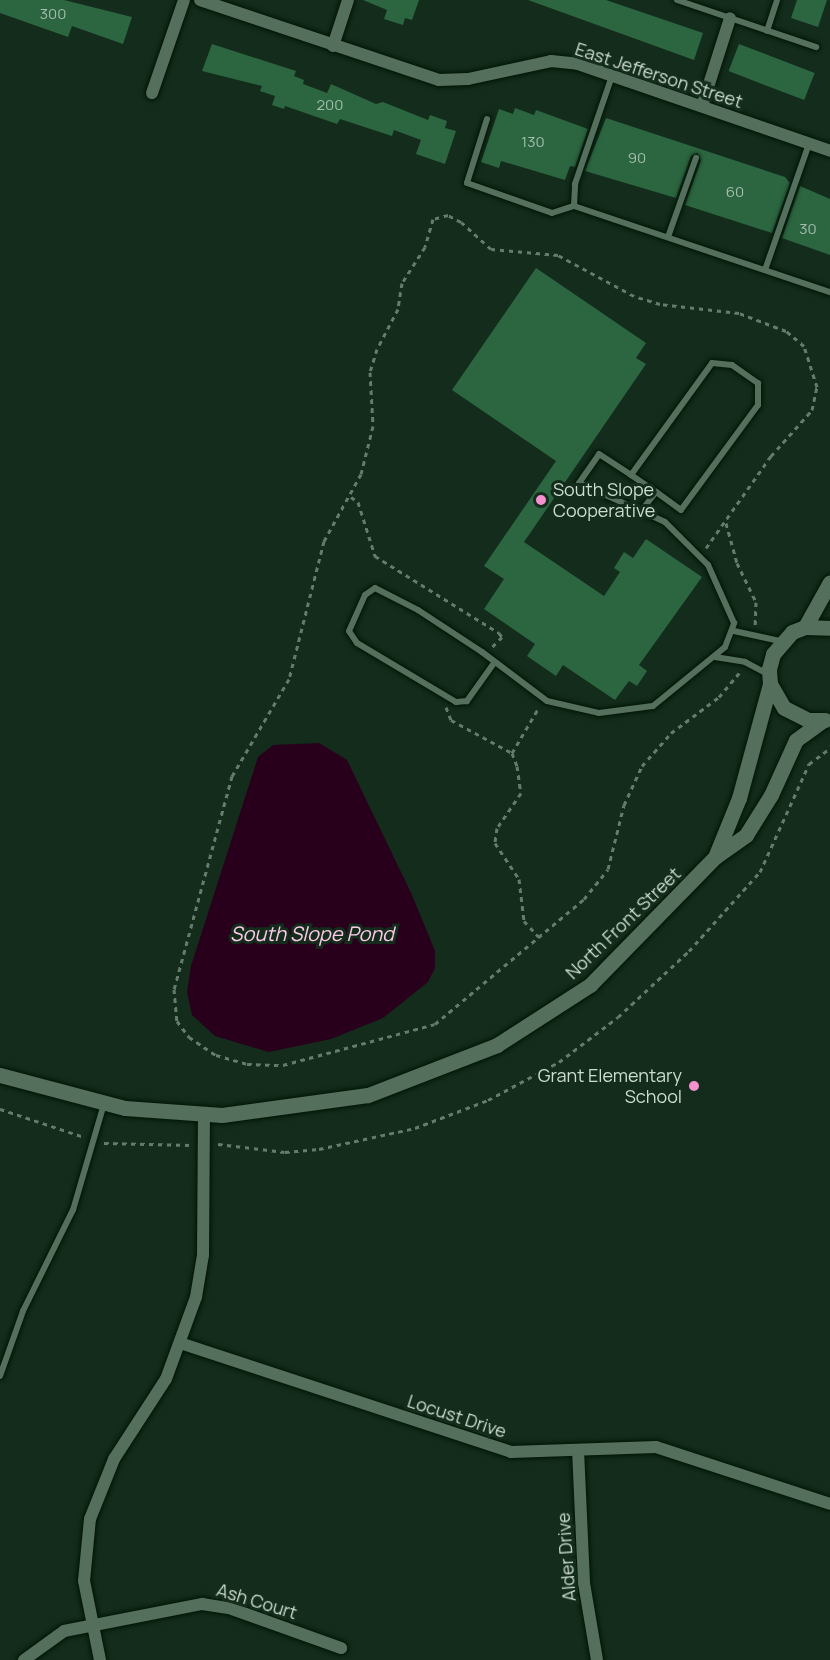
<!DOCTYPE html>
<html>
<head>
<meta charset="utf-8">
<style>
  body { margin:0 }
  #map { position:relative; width:830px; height:1660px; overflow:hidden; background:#132c1b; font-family:Manrope,sans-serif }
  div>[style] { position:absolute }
  .water>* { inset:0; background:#29001c }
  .building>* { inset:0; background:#2c6641; transform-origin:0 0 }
  .path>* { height:3px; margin-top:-1.5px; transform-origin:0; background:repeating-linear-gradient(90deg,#667b6c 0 4.5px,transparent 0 9px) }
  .roads { filter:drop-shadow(0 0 2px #001406) drop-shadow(0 0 2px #001406) }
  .service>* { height:6px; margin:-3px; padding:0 3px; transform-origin:3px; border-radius:3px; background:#546f5c }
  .minor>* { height:12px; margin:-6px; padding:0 6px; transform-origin:6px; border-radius:6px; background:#546f5c }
  .secondary>* { height:15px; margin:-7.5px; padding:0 7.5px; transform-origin:7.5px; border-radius:7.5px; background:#546f5c }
  .dots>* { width:16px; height:16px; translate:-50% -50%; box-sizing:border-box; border:3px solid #132c1b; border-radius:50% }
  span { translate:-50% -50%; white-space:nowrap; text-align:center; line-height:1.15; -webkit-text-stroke:6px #132c1b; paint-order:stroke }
  .number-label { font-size:15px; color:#a5bead }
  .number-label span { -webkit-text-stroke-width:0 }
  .street-label { font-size:18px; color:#cddcd1 }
  .poi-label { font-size:18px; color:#cddcd1 }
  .left { translate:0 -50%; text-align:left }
  .right { translate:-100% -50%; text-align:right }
  .water-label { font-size:20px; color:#fdc9e7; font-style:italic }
</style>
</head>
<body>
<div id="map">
  <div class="water">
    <i style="clip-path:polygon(319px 743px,347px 760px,412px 895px,435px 951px,435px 968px,428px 982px,383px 1018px,331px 1039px,269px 1052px,215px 1036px,192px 1015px,187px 992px,191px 966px,258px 757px,273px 745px)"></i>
  </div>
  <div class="building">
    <i style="clip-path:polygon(0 0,64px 0,132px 17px,123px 44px,72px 26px,68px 37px,0 13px)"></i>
    <i style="clip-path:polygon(363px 0,419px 0,412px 20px,405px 18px,403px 25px,384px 19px,387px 10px)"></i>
    <i style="clip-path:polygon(528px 0,606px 0,703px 33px,694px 60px)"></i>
    <i style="clip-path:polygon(797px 0,827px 0,818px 27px,791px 18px)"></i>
    <i style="clip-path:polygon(212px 44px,296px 71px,294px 76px,304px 80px,303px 84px,327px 93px,331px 84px,376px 104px,383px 102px,428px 120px,430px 115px,447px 121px,445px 128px,456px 131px,445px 164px,416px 154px,421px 140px,394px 130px,392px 136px,340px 119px,337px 124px,285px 106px,284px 109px,272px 105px,275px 96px,260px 91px,262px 86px,202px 71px)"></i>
    <i style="left:739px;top:44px;width:81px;height:29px;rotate:21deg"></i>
    <i style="clip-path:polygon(515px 108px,534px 115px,536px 110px,588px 129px,575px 167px,570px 166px,565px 180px,501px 161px,499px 168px,481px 162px,499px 109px,513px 114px)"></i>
    <i style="clip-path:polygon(606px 118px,785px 177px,790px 183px,772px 233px,685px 205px,701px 160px,697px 153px,691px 156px,676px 198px,585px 171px)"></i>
    <i style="clip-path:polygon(800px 186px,830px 199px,830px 255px,782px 238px)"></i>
    <i style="clip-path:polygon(536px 268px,646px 343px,636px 358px,646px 364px,524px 542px,604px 596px,620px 572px,614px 568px,624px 552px,633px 558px,646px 539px,702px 577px,639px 665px,647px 671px,637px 686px,629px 681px,615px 700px,563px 665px,556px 676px,527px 656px,535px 644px,484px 609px,504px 579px,484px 566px,556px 461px,452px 390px)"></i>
  </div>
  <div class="path">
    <i style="left:351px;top:497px;width:9px;rotate:36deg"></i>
    <i style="left:358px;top:502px;width:57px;rotate:72.5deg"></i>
    <i style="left:375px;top:556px;width:146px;rotate:31.8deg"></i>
    <i style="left:499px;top:633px;width:5px;rotate:53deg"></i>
    <i style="left:502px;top:637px;width:14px;rotate:135deg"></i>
    <i style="left:726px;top:523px;width:41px;rotate:74.6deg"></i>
    <i style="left:737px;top:563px;width:43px;rotate:64deg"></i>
    <i style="left:756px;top:602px;width:25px;rotate:92deg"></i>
    <i style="left:706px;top:548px;width:113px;rotate:-54.8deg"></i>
    <i style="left:771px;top:456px;width:62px;rotate:-48.3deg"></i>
    <i style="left:812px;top:410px;width:24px;rotate:-78deg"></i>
    <i style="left:817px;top:387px;width:43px;rotate:-107.6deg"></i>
    <i style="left:804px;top:346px;width:23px;rotate:-140deg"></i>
    <i style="left:786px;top:331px;width:50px;rotate:-159deg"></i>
    <i style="left:739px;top:313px;width:80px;rotate:-173.5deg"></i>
    <i style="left:660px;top:304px;width:27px;rotate:-163deg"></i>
    <i style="left:634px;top:296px;width:86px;rotate:-151.7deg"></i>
    <i style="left:558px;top:255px;width:67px;rotate:-174.9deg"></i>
    <i style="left:491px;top:249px;width:40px;rotate:-138deg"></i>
    <i style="left:461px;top:222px;width:15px;rotate:-152deg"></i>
    <i style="left:448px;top:215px;width:16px;rotate:165deg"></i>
    <i style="left:433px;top:219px;width:29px;rotate:106deg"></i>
    <i style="left:425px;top:247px;width:43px;rotate:122.6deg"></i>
    <i style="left:402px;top:283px;width:26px;rotate:99deg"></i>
    <i style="left:398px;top:309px;width:45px;rotate:117.7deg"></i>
    <i style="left:377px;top:349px;width:24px;rotate:107deg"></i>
    <i style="left:370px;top:372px;width:54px;rotate:86.8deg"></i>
    <i style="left:373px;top:426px;width:49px;rotate:104deg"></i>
    <i style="left:361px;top:474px;width:77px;rotate:118.9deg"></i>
    <i style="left:324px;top:541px;width:142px;rotate:104.2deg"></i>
    <i style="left:289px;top:679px;width:113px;rotate:120.4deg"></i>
    <i style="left:232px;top:776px;width:221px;rotate:105.2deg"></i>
    <i style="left:174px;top:989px;width:32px;rotate:85deg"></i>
    <i style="left:177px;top:1021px;width:20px;rotate:53deg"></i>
    <i style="left:189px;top:1037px;width:32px;rotate:34deg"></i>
    <i style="left:216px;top:1055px;width:32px;rotate:16deg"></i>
    <i style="left:247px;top:1064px;width:36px;rotate:2deg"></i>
    <i style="left:283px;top:1065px;width:157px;rotate:-15.1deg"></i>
    <i style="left:435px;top:1024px;width:194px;rotate:-40deg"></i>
    <i style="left:584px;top:899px;width:38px;rotate:-51deg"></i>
    <i style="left:608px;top:869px;width:66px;rotate:-76deg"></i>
    <i style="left:624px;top:805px;width:43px;rotate:-65.2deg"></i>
    <i style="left:642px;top:766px;width:44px;rotate:-48.7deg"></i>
    <i style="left:671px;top:733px;width:60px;rotate:-36.9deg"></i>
    <i style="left:719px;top:697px;width:33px;rotate:-50deg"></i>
    <i style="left:446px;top:707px;width:14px;rotate:69deg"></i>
    <i style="left:451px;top:720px;width:69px;rotate:28.4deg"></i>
    <i style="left:512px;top:753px;width:14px;rotate:69deg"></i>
    <i style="left:517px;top:766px;width:27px;rotate:82deg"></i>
    <i style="left:521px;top:793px;width:42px;rotate:124.4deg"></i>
    <i style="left:497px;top:828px;width:15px;rotate:98deg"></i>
    <i style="left:495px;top:843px;width:43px;rotate:56.3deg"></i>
    <i style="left:519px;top:879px;width:42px;rotate:83.2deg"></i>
    <i style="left:524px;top:921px;width:22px;rotate:47deg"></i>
    <i style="left:512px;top:753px;width:51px;rotate:-59.4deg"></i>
    <i style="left:0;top:1109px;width:89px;rotate:18.4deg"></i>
    <i style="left:104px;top:1143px;width:87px;rotate:1.3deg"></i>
    <i style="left:218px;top:1144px;width:67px;rotate:6.8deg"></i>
    <i style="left:285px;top:1152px;width:34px;rotate:-5deg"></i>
    <i style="left:319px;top:1149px;width:98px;rotate:-12.3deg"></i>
    <i style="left:415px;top:1128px;width:78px;rotate:-21deg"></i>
    <i style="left:488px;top:1100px;width:81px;rotate:-28.2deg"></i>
    <i style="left:559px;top:1062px;width:74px;rotate:-37.3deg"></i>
    <i style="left:618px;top:1017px;width:97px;rotate:-42.9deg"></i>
    <i style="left:689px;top:951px;width:106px;rotate:-48.1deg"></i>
    <i style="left:760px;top:872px;width:119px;rotate:-65.6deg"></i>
    <i style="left:809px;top:764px;width:26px;rotate:-37deg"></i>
  </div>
  <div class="roads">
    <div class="service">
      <i style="left:677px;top:0;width:147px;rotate:18.7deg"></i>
      <i style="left:767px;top:31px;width:33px;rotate:-72deg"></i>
      <i style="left:487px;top:119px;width:67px;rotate:107.4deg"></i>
      <i style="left:467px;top:183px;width:90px;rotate:19.4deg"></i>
      <i style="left:552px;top:213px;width:23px;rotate:-18deg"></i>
      <i style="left:574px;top:206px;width:270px;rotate:18.6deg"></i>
      <i style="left:574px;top:206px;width:22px;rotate:-87deg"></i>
      <i style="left:575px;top:184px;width:114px;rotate:-71.1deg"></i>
      <i style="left:668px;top:237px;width:84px;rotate:-70.5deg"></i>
      <i style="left:765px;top:270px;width:133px;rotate:-70.8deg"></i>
      <i style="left:631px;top:475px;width:30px;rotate:34deg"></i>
      <i style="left:734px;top:631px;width:47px;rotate:12.3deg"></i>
      <i style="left:715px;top:657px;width:30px;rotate:9deg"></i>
      <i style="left:745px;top:662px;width:26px;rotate:28deg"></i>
      <i style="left:494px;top:663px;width:47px;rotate:125.4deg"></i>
      <i style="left:467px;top:701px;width:11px;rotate:175deg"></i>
      <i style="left:456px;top:702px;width:115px;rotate:-149.2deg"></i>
      <i style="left:357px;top:643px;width:14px;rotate:-124deg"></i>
      <i style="left:349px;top:631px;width:39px;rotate:-66deg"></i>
      <i style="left:365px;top:595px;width:12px;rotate:-35deg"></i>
      <i style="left:375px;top:588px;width:48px;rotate:27.1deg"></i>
      <i style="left:418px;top:610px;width:77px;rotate:33.3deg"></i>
      <i style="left:482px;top:652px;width:81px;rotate:37deg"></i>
      <i style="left:547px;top:701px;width:53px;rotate:13deg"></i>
      <i style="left:599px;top:713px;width:54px;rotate:-7.4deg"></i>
      <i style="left:653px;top:706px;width:93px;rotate:-39.3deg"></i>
      <i style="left:725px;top:647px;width:26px;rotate:-69deg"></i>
      <i style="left:734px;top:623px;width:64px;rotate:-114.1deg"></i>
      <i style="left:708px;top:565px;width:61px;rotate:-135deg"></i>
      <i style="left:665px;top:522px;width:26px;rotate:-155deg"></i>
      <i style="left:641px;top:511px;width:68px;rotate:-155.7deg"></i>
      <i style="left:579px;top:483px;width:35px;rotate:-55deg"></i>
      <i style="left:599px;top:454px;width:38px;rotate:33deg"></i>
      <i style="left:631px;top:475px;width:138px;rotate:-54.1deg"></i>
      <i style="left:712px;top:363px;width:20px;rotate:6deg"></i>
      <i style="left:732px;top:365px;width:32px;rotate:35deg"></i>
      <i style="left:758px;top:383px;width:22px;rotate:90deg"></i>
      <i style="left:758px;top:405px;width:130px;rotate:126.3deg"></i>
      <i style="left:681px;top:510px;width:31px;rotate:-144deg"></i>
      <i style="left:656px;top:492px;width:24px;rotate:128deg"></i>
      <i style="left:0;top:1376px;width:69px;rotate:-70.5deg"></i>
      <i style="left:23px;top:1311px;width:113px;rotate:-63.7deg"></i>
      <i style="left:73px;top:1210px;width:110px;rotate:-73.7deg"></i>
    </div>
    <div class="minor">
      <i style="left:200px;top:0;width:252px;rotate:18.5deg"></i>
      <i style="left:439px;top:80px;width:29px;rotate:-2deg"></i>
      <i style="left:468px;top:79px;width:85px;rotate:-12.2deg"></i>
      <i style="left:551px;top:61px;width:27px;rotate:6deg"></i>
      <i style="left:578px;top:64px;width:267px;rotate:19deg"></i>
      <i style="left:333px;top:46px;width:48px;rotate:-71.9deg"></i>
      <i style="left:152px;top:93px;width:98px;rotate:-71deg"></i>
      <i style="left:702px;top:106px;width:92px;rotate:-72.3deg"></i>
      <i style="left:183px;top:1344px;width:345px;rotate:18.2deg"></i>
      <i style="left:511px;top:1452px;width:145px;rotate:-2deg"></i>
      <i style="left:656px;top:1447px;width:183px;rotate:18.1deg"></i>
      <i style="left:578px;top:1450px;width:133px;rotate:87.4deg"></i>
      <i style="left:584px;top:1583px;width:78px;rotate:80.4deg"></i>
      <i style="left:24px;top:1660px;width:49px;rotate:-35.9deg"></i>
      <i style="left:64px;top:1631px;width:141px;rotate:-11.1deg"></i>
      <i style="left:202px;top:1604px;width:30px;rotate:9deg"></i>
      <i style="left:232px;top:1609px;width:116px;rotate:19.7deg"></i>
      <i style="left:100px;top:1660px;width:81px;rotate:-101.4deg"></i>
      <i style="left:84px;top:1581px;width:62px;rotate:-84.5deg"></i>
      <i style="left:90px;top:1519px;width:65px;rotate:-68.2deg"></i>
      <i style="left:114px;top:1459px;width:95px;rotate:-57deg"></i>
      <i style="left:166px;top:1379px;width:87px;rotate:-69.9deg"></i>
      <i style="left:196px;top:1297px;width:43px;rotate:-80.5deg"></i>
      <i style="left:203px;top:1255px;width:141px;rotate:-89.6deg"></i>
    </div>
    <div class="secondary">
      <i style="left:805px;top:627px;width:51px;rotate:-60.9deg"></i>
      <i style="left:825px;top:720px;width:17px;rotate:180deg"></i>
      <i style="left:808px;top:720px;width:27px;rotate:-153deg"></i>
      <i style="left:784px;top:708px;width:28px;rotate:-120deg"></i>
      <i style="left:770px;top:684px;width:15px;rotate:-94deg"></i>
      <i style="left:769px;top:669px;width:16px;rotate:-75deg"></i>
      <i style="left:773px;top:654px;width:29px;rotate:-49deg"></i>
      <i style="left:792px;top:632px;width:14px;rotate:-21deg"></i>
      <i style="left:805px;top:627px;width:25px;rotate:2deg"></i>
      <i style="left:715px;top:857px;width:38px;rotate:-35deg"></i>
      <i style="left:746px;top:835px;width:47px;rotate:-58deg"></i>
      <i style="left:771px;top:795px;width:60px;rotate:-65.6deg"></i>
      <i style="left:796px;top:740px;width:32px;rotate:-36deg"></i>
      <i style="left:0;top:1075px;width:129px;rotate:14.8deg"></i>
      <i style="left:125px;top:1108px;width:97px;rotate:4.1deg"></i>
      <i style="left:222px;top:1115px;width:147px;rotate:-7.8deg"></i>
      <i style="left:368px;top:1095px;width:138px;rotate:-21.2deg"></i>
      <i style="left:497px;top:1045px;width:111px;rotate:-32.8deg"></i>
      <i style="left:590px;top:985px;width:179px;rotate:-45.7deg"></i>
      <i style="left:715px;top:857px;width:64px;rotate:-67.9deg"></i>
      <i style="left:739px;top:798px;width:118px;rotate:-74.8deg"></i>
    </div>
  </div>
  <div class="dots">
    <i style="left:541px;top:500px;background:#f690cf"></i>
    <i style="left:694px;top:1086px;background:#f690cf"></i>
  </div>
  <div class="number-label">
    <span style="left:53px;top:14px">300</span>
    <span style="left:330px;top:105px">200</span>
    <span style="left:533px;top:142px">130</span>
    <span style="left:637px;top:158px">90</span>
    <span style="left:735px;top:192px">60</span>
    <span style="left:808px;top:229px">30</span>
  </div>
  <div class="street-label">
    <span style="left:659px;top:75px;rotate:18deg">East Jefferson Street</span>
    <span style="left:623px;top:923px;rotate:-44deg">North Front Street</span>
    <span style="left:457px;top:1416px;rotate:18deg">Locust Drive</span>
    <span style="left:566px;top:1557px;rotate:-94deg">Alder Drive</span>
    <span style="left:257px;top:1601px;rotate:17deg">Ash Court</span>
  </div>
  <div class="poi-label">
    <span class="left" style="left:553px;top:500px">South Slope<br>Cooperative</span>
    <span class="right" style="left:682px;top:1086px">Grant Elementary<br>School</span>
  </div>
  <div class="water-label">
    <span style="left:312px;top:933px">South Slope Pond</span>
  </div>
</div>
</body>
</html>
